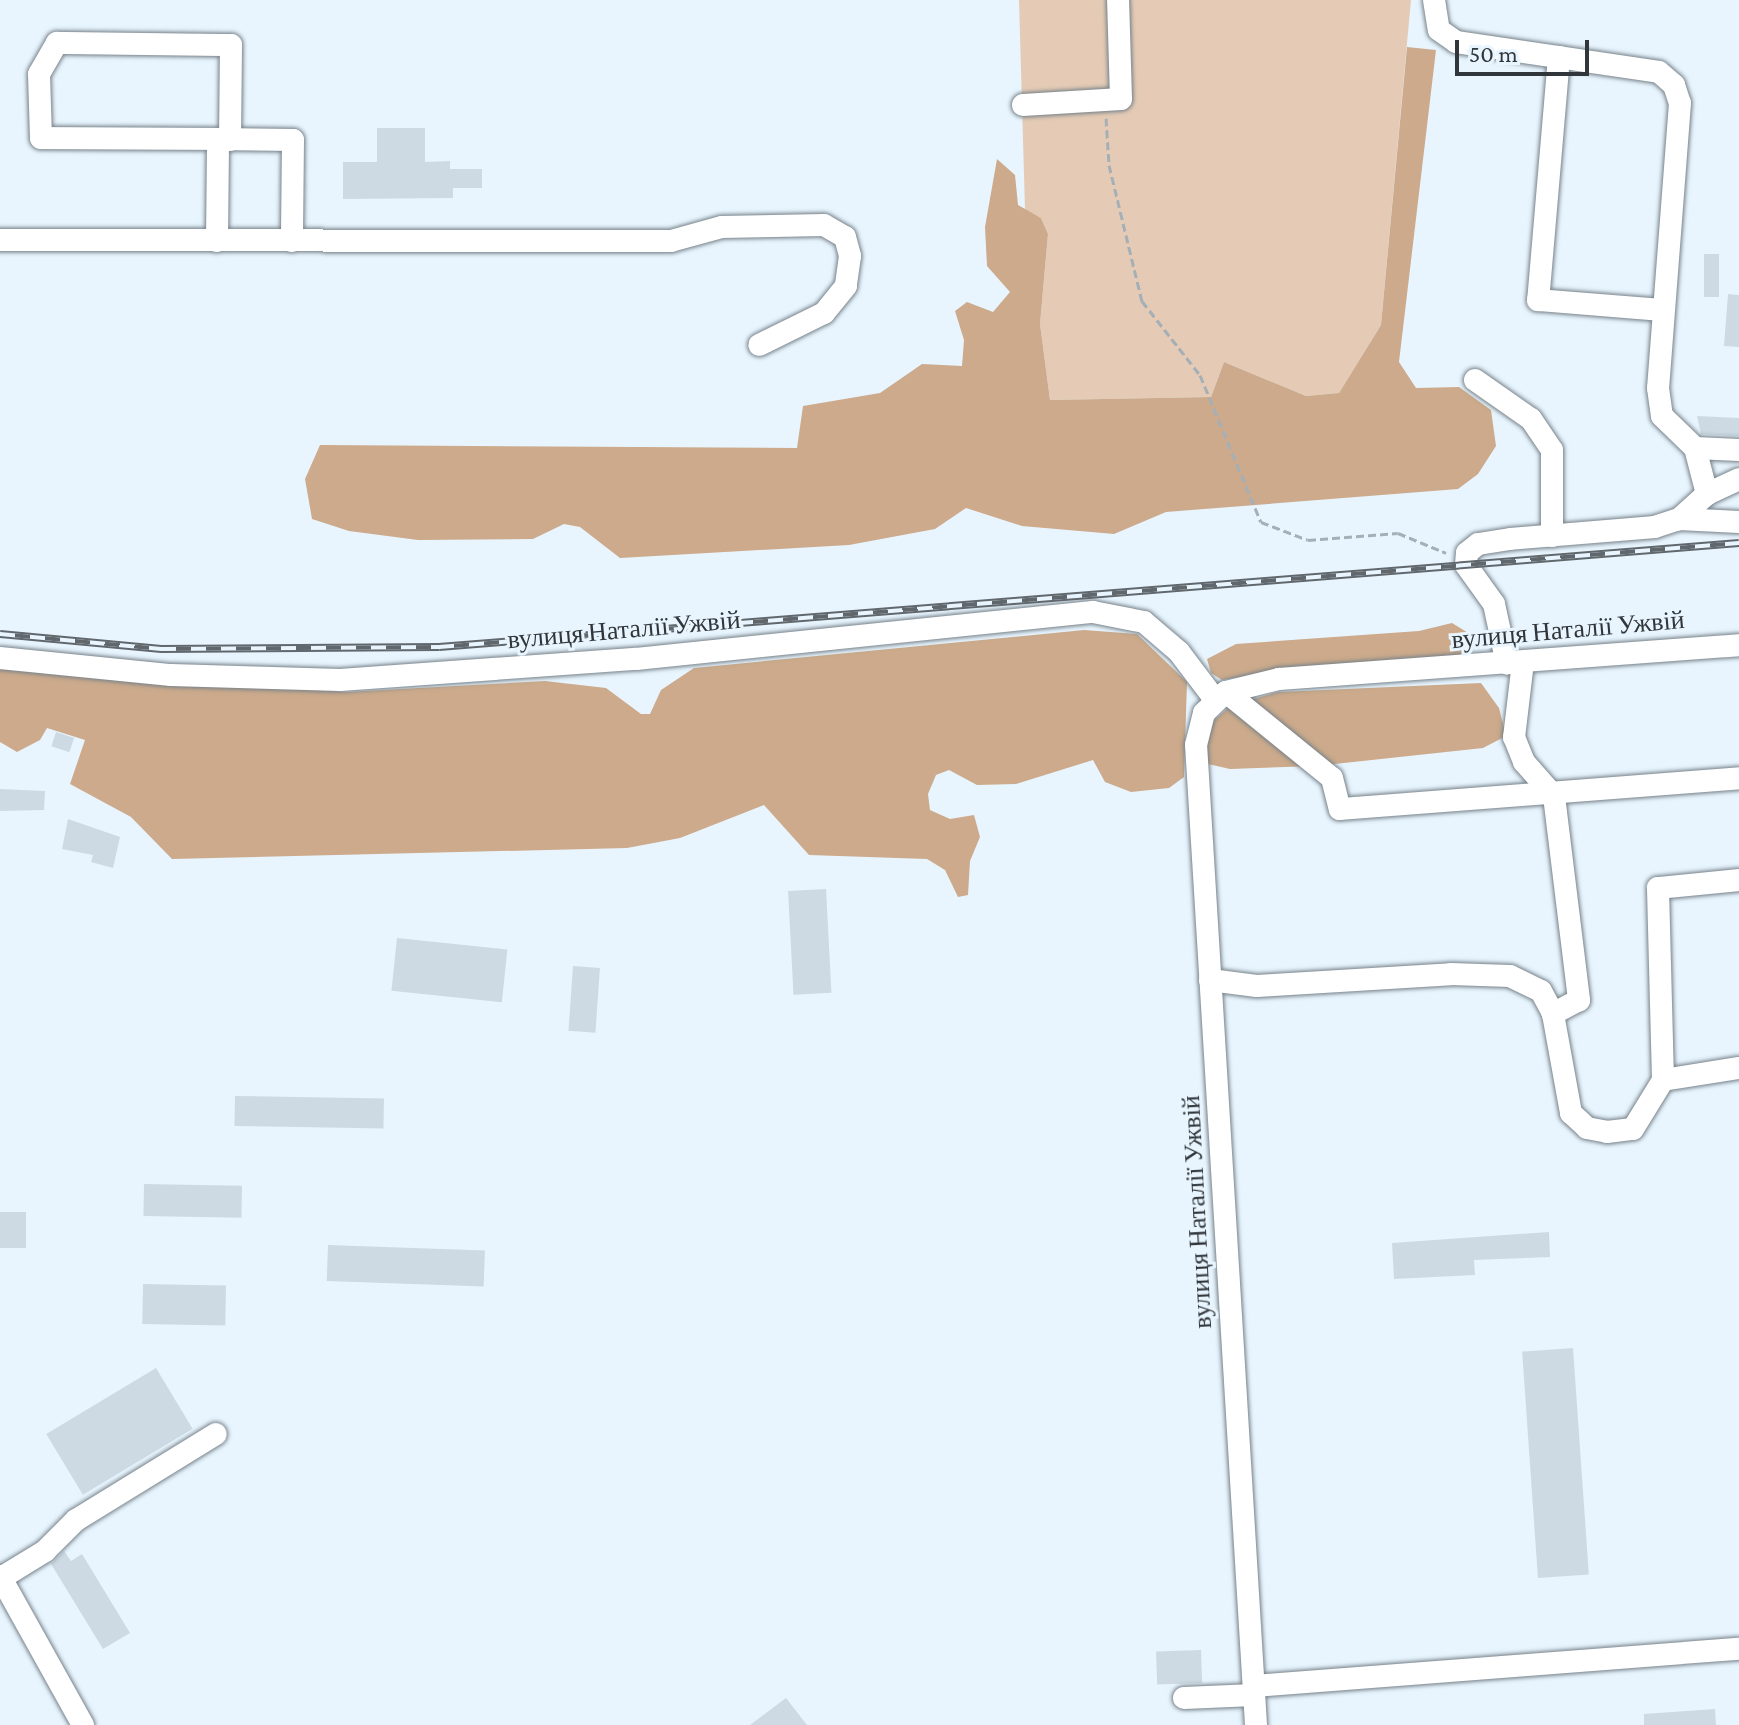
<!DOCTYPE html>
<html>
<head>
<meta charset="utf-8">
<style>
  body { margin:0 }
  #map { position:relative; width:1739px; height:1725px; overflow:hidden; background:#e8f5fe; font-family:"Crimson Pro",serif }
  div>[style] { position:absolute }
  .green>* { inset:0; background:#e5cbb5 }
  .forest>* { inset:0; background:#ccaa8b }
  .building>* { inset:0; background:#cddae3; transform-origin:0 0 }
  .path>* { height:3px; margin-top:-1.5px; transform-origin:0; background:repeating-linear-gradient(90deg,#a5afb6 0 8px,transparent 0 12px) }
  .roads { filter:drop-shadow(0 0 2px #77828a) drop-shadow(0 0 2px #77828a) }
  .minor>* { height:22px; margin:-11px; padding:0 11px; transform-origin:11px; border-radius:11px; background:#fff }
  .rail>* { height:8px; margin-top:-4px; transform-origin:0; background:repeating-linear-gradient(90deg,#e8f5fe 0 15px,#61686d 0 30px); box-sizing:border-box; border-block:2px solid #61686d }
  span { translate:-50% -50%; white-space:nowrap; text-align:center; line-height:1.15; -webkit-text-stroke:6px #e8f5fe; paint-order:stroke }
  .street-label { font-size:26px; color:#31363a }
  .scale { position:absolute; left:1455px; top:40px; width:134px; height:36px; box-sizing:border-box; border:4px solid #31363a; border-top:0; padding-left:10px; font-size:24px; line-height:28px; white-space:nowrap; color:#31363a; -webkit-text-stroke:6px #e8f5fe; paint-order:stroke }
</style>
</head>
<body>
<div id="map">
  <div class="green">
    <i style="clip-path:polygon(1019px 0,1411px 0,1381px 325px,1339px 393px,1306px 396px,1224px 362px,1211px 397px,1050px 400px,1040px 324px,1048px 234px,1041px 218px,1025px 210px)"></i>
  </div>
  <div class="forest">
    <i style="clip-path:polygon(1407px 47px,1436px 50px,1399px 362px,1416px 388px,1459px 387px,1491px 410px,1496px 446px,1478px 474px,1458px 489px,1166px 512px,1114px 534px,1022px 526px,966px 508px,935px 529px,849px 545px,620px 558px,580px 527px,564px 524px,533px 539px,418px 540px,349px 531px,312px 519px,305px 479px,320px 445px,797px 448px,803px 406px,880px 393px,922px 364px,962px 366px,964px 340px,955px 311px,967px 302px,993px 312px,1010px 292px,987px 266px,985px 227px,997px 159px,1015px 175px,1018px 205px,1041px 218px,1048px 234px,1040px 324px,1050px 400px,1211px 397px,1224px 362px,1306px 396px,1339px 393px,1381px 325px)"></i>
    <i style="clip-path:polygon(1452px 623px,1470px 634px,1471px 658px,1277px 671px,1222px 680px,1211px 673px,1207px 659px,1236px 644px,1419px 631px)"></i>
    <i style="clip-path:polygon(1084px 630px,1137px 634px,1187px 682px,1184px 777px,1169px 788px,1131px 792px,1105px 782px,1093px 760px,1016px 784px,977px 785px,949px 770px,936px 775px,928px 794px,930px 810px,950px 819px,974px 815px,980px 837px,970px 861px,968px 895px,958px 897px,945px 870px,927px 859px,809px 855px,764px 805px,680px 838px,627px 848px,172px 859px,131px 817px,70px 784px,85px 740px,47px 728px,40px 740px,17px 752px,0 742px,0 668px,346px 692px,545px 681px,606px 688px,641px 714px,650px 714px,661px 690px,694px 668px)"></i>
    <i style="clip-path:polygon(1481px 683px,1499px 708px,1506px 736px,1483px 748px,1316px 766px,1230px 769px,1208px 764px,1206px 745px,1212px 722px,1232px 705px,1278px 692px)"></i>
  </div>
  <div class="building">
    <i style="clip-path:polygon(377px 128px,425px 128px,425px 162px,450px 161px,450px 169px,482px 169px,482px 188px,453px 188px,453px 198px,343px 199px,343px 162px,377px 162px)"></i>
    <i style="left:1704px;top:254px;width:15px;height:43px"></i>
    <i style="clip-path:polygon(1728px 294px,1739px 295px,1739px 347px,1724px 346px)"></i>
    <i style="clip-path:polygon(1697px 416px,1739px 418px,1739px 436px,1701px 434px)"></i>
    <i style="left:56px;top:732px;width:19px;height:15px;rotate:18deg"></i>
    <i style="clip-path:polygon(0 789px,45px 791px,44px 810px,0 811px)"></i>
    <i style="clip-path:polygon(68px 819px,120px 837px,113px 868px,91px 862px,93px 855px,62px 849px)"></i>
    <i style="left:826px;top:889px;width:104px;height:38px;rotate:87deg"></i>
    <i style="left:397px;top:938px;width:111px;height:53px;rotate:6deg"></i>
    <i style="left:573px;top:966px;width:27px;height:65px;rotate:4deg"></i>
    <i style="left:235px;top:1096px;width:149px;height:30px;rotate:1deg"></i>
    <i style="left:144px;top:1184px;width:98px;height:32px;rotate:1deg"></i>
    <i style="left:26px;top:1212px;width:36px;height:26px;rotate:90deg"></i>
    <i style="clip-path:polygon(1549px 1232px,1550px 1257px,1474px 1260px,1475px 1275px,1394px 1279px,1392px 1243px)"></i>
    <i style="left:328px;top:1245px;width:157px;height:36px;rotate:2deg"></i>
    <i style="left:143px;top:1284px;width:83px;height:40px;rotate:1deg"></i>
    <i style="left:1573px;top:1348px;width:227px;height:51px;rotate:86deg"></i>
    <i style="left:156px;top:1368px;width:71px;height:128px;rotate:59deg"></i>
    <i style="clip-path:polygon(64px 1551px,71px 1561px,82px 1554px,130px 1633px,103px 1649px,51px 1564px)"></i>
    <i style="left:1201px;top:1650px;width:33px;height:45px;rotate:88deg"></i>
    <i style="clip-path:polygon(786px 1698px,807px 1725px,750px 1725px)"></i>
    <i style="clip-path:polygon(1715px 1709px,1716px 1725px,1644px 1725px,1644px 1714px)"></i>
  </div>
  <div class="path">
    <i style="left:1106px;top:118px;width:47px;rotate:86.3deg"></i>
    <i style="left:1109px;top:165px;width:140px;rotate:76.4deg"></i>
    <i style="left:1142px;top:301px;width:94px;rotate:51.9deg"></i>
    <i style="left:1200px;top:375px;width:159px;rotate:67.5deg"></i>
    <i style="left:1261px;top:522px;width:50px;rotate:21deg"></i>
    <i style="left:1308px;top:540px;width:90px;rotate:-4.4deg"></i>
    <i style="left:1398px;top:533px;width:52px;rotate:22.6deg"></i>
  </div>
  <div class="roads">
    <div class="minor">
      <i style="left:1434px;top:0;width:30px;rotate:81deg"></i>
      <i style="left:1439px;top:30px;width:21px;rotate:35deg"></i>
      <i style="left:1456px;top:42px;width:205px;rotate:8.4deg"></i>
      <i style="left:1659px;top:72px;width:20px;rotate:41deg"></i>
      <i style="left:1674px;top:85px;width:19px;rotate:72deg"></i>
      <i style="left:1680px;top:103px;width:286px;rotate:94.4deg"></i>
      <i style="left:1658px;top:388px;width:28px;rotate:82deg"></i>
      <i style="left:1662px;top:416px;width:46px;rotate:44.1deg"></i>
      <i style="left:1695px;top:448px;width:48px;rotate:75.4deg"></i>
      <i style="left:1707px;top:494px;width:38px;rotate:138deg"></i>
      <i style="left:1679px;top:519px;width:25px;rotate:162deg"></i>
      <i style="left:1655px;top:527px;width:145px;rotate:175.3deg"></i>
      <i style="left:1510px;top:539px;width:32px;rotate:171deg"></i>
      <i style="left:1478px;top:544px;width:14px;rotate:141deg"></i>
      <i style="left:1467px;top:553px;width:12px;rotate:95deg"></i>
      <i style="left:1466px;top:565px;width:48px;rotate:54.3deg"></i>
      <i style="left:1494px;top:604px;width:61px;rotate:77.8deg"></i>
      <i style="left:1559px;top:57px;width:244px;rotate:94.9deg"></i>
      <i style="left:1538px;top:300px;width:123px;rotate:4.6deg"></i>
      <i style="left:1023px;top:105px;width:98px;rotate:-3.5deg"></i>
      <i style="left:1121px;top:99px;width:99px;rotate:-91.7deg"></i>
      <i style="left:218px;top:139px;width:177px;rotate:-179.7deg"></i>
      <i style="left:41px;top:138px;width:64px;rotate:-91.8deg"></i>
      <i style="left:39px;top:74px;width:36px;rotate:-60deg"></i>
      <i style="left:57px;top:43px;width:174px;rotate:0.7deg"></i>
      <i style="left:231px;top:45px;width:95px;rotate:90.6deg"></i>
      <i style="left:0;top:240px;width:671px;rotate:0.09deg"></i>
      <i style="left:671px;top:241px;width:53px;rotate:-15.4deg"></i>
      <i style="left:722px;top:227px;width:102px;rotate:-1.1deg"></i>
      <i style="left:824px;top:225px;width:24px;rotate:30deg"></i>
      <i style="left:845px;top:237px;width:20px;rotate:75deg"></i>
      <i style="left:850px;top:256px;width:30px;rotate:98deg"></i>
      <i style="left:846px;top:286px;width:35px;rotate:129deg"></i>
      <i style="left:824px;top:313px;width:72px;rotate:153.8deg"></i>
      <i style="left:217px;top:241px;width:102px;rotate:-89.4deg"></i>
      <i style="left:218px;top:139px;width:75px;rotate:0.8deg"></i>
      <i style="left:293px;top:140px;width:101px;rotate:90.6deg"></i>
      <i style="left:1475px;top:380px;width:68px;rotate:34.9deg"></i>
      <i style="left:1531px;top:419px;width:37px;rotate:56deg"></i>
      <i style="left:1552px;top:450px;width:86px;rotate:90deg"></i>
      <i style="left:1695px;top:448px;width:44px;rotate:2.6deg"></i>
      <i style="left:1707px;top:494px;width:35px;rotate:-25deg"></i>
      <i style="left:1679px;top:519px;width:60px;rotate:2.9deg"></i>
      <i style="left:0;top:658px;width:172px;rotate:5.7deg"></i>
      <i style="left:171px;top:675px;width:169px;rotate:1.7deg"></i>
      <i style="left:340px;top:680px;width:297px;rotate:-4.1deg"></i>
      <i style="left:636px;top:659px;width:459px;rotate:-5.9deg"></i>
      <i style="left:1093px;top:612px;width:52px;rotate:11.1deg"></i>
      <i style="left:1144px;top:622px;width:46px;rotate:40.6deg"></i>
      <i style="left:1179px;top:652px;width:61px;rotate:52.9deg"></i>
      <i style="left:1523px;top:662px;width:76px;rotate:96.8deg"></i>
      <i style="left:1514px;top:737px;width:27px;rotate:68deg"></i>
      <i style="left:1524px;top:762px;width:45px;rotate:48.6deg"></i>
      <i style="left:1554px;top:796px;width:206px;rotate:83deg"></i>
      <i style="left:1579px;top:1000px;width:30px;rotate:152deg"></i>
      <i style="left:1226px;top:692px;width:136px;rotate:39.1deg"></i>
      <i style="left:1332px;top:778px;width:32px;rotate:76deg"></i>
      <i style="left:1340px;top:809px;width:400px;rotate:-4.4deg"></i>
      <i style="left:1210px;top:980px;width:47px;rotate:7.3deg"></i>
      <i style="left:1257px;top:986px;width:194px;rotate:-3.5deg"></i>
      <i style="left:1451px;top:974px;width:59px;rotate:1.9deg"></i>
      <i style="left:1510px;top:976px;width:34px;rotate:26deg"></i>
      <i style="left:1541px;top:991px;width:26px;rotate:62deg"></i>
      <i style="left:1553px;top:1014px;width:101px;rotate:79.7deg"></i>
      <i style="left:1571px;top:1113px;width:22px;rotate:43deg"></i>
      <i style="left:1587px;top:1128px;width:20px;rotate:11deg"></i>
      <i style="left:1607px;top:1132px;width:26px;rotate:-7deg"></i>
      <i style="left:1633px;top:1129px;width:57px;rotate:-58.5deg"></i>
      <i style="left:1663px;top:1080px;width:77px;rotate:-9deg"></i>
      <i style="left:1663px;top:1080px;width:192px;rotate:-91.5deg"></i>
      <i style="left:1658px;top:888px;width:81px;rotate:-5.6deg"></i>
      <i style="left:0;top:1576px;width:171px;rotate:60.9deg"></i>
      <i style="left:1px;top:1578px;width:52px;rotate:-31.5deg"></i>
      <i style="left:45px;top:1551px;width:44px;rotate:-45deg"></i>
      <i style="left:76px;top:1520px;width:164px;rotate:-31.6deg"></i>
      <i style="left:1254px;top:1686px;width:486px;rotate:-4.4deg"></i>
      <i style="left:1184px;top:1698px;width:70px;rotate:-2.5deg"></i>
      <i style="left:1256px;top:1725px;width:982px;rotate:-93.5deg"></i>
      <i style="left:1196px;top:745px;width:33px;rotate:-76deg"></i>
      <i style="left:1204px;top:713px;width:30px;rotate:-44deg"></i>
      <i style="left:1226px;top:692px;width:55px;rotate:-13.8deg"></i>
      <i style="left:1279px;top:679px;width:461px;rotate:-4.2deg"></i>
    </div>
  </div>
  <div class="rail">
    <i style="left:0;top:634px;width:162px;rotate:5.3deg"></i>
    <i style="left:161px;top:649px;width:278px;rotate:-0.4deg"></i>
    <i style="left:439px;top:647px;width:1304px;rotate:-4.57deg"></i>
  </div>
  <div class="street-label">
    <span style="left:624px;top:630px;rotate:-5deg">вулиця Наталії Ужвій</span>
    <span style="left:1568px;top:630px;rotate:-5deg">вулиця Наталії Ужвій</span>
    <span style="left:1197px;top:1212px;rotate:-93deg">вулиця Наталії Ужвій</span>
  </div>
  <div class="scale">50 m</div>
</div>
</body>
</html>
